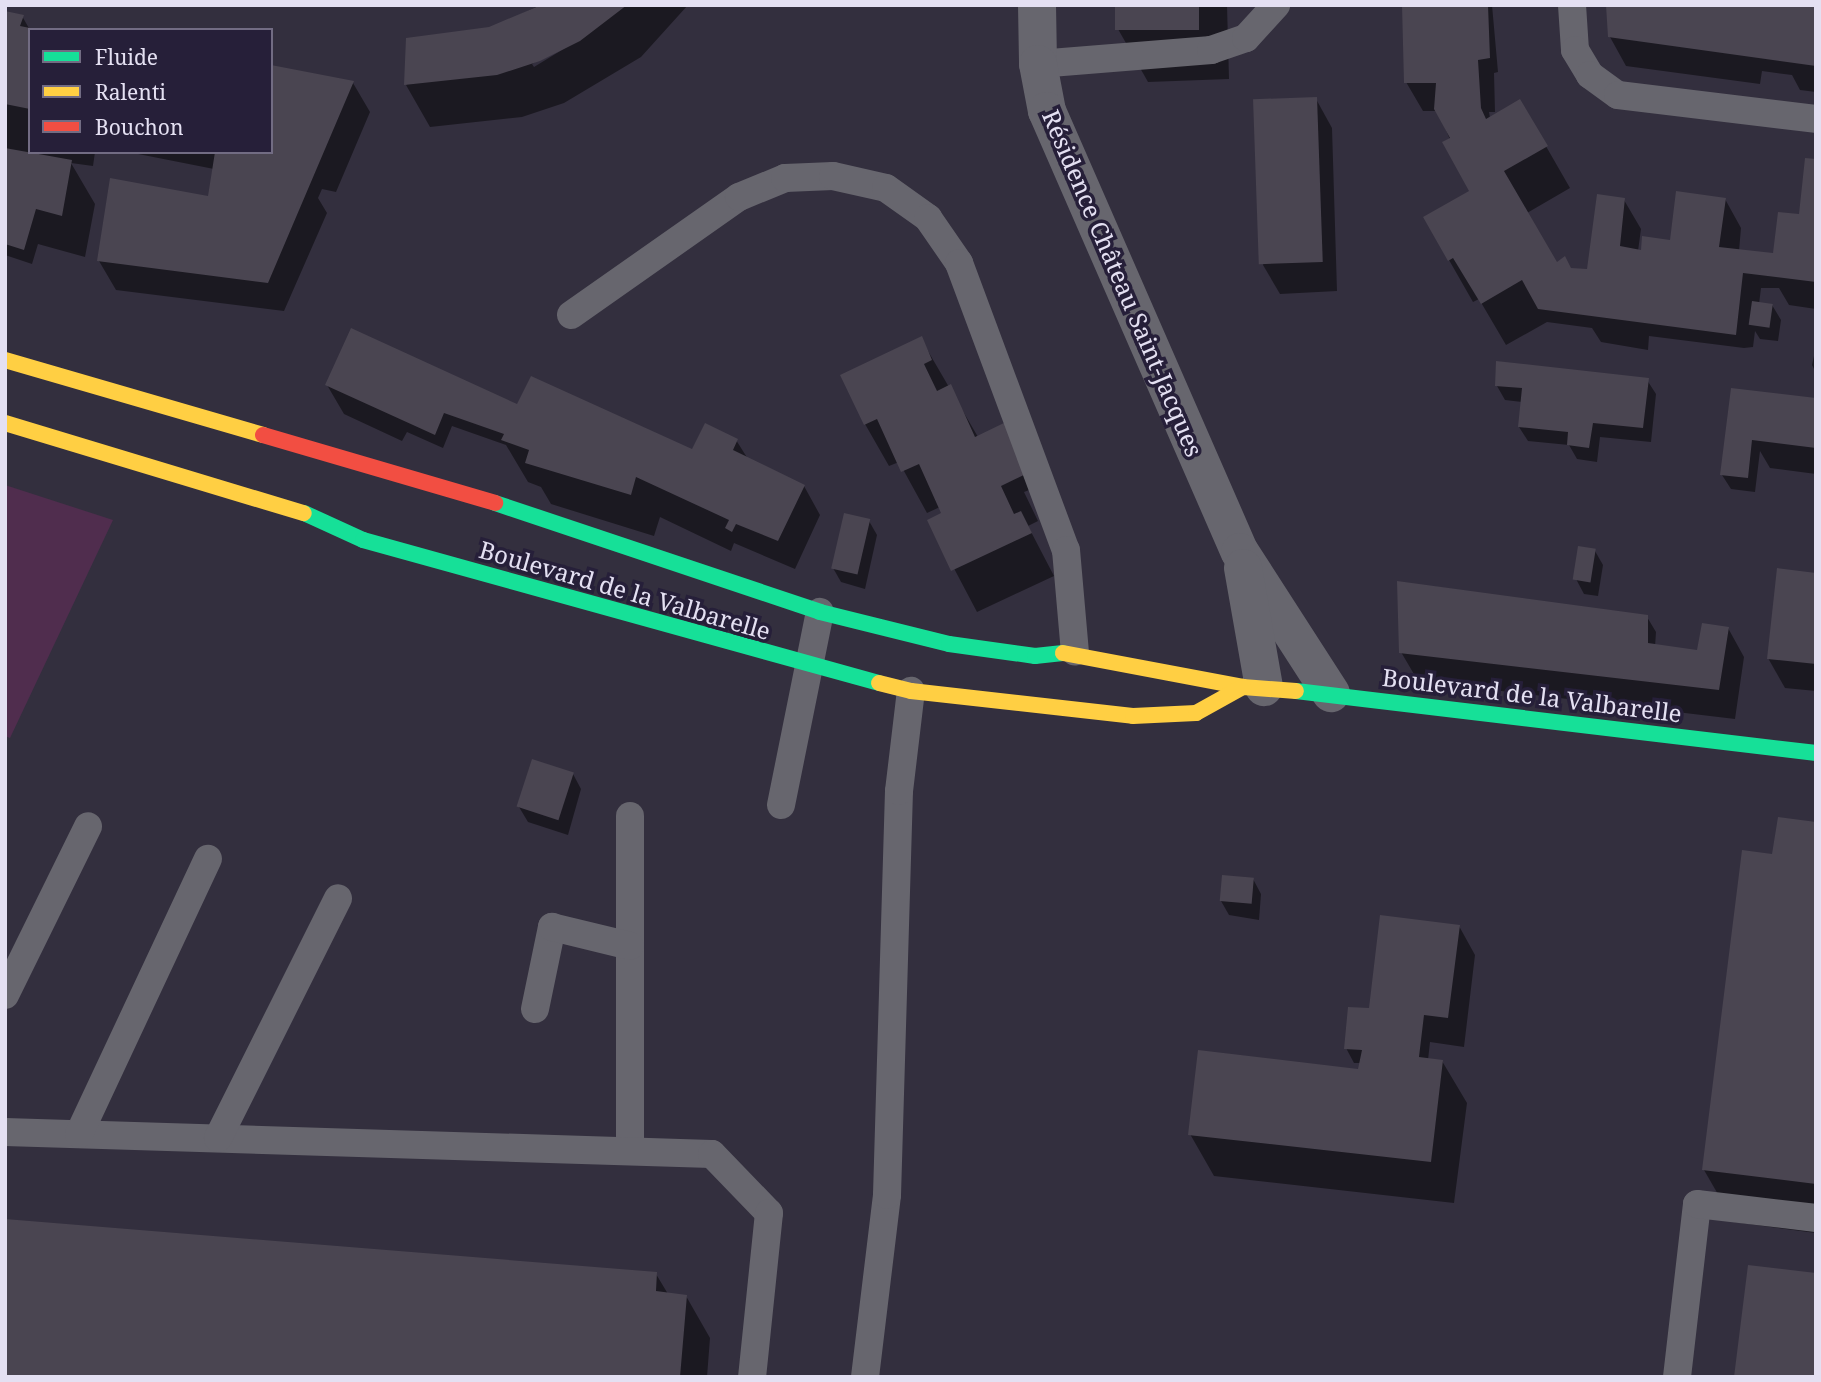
<!DOCTYPE html>
<html>
<head>
<meta charset="utf-8">
<style>
  body { margin:0 }
  #map { position:relative; width:1821px; height:1382px; overflow:hidden; background:#332f3e; font-family:"Noto Serif",serif }
  div>[style] { position:absolute }
  .green>* { inset:0; background:#502d4e }
  .shadow>* { inset:0; background:#0007 }
  .building>* { inset:0; background:#4a4551; transform-origin:0 0 }
  .lane>* { height:28px; margin:-14px; padding:0 14px; transform-origin:14px; border-radius:14px; background:#67666e }
  .street>* { height:38px; margin:-19px; padding:0 19px; transform-origin:19px; border-radius:19px; background:#67666e }
  .fast>* { height:16px; margin:-8px; padding:0 8px; transform-origin:8px; border-radius:8px; background:#16e098 }
  .slow>* { height:16px; margin:-8px; padding:0 8px; transform-origin:8px; border-radius:8px; background:#ffcf43 }
  .jam>* { height:16px; margin:-8px; padding:0 8px; transform-origin:8px; border-radius:8px; background:#f24e42 }
  span { translate:-50% -50%; white-space:nowrap; text-align:center; line-height:1.15; -webkit-text-stroke:7px #261f39; paint-order:stroke }
  .street-label { font-size:24px; color:#e4e0f2 }
  .frame { position:absolute; inset:0; border:7px solid #e4e0f2; pointer-events:none }
  .legend { position:absolute; left:28px; top:28px; width:245px; height:126px; box-sizing:border-box; background:#261f39; border:2px solid #726c83; margin:0; padding:9px 12px; list-style:none; font-size:21px; color:#e4e0f2 }
  .legend li { display:flex; align-items:center; gap:14px; height:35px }
  .legend b { width:35px; border:2px solid #726c83 }
</style>
</head>
<body>
<div id="map">
  <div class="green">
    <i style="clip-path:polygon(5px 485px,113px 520px,10px 738px,5px 736px)"></i>
  </div>
  <div class="shadow">
    <i style="clip-path:polygon(evenodd,540px 5px,688px 5px,641px 57px,564px 103px,522px 117px,430px 127px,406px 85px,490px 29px,540px 5px,570px 45px,534px 67px,532px 64px,561px 46px,570px 45px)"></i>
    <i style="clip-path:polygon(1117px 5px,1227px 5px,1229px 79px,1148px 82px,1118px 29px)"></i>
    <i style="clip-path:polygon(1404px 5px,1492px 5px,1498px 72px,1494px 73px,1495px 112px,1489px 112px,1490px 118px,1520px 101px,1570px 188px,1527px 213px,1556px 264px,1571px 269px,1589px 276px,1624px 200px,1641px 229px,1638px 251px,1669px 242px,1725px 199px,1741px 228px,1739px 251px,1772px 255px,1800px 216px,1816px 161px,1816px 309px,1789px 305px,1779px 288px,1761px 288px,1759px 304px,1772px 305px,1781px 320px,1778px 341px,1760px 339px,1755px 331px,1753px 347px,1744px 348px,1649px 336px,1648px 350px,1601px 342px,1592px 328px,1547px 322px,1506px 345px,1479px 299px,1473px 302px,1425px 218px,1472px 192px,1438px 111px,1423px 111px,1406px 82px)"></i>
    <i style="clip-path:polygon(1816px 5px,1816px 92px,1800px 90px,1792px 75px,1762px 71px,1760px 84px,1626px 66px,1610px 37px)"></i>
    <i style="clip-path:polygon(5px 12px,22px 16px,30px 30px,30px 152px,95px 152px,93px 166px,71px 163px,95px 204px,85px 257px,38px 244px,32px 264px,5px 255px)"></i>
    <i style="clip-path:polygon(353px 83px,370px 112px,336px 192px,322px 189px,318px 198px,327px 213px,284px 311px,116px 290px,99px 261px,210px 198px,214px 169px,128px 152px,271px 152px)"></i>
    <i style="clip-path:polygon(1316px 99px,1332px 128px,1337px 291px,1280px 294px,1263px 265px)"></i>
    <i style="clip-path:polygon(921px 339px,978px 437px,1037px 487px,1024px 492px,1038px 521px,1028px 526px,1054px 576px,977px 612px,929px 521px,944px 514px,940px 507px,927px 513px,899px 462px,889px 466px,865px 424px)"></i>
    <i style="clip-path:polygon(1816px 347px,1816px 373px,1812px 365px)"></i>
    <i style="clip-path:polygon(1647px 380px,1656px 394px,1651px 442px,1600px 437px,1597px 462px,1577px 459px,1569px 445px,1528px 441px,1519px 427px,1522px 402px,1505px 400px,1497px 386px)"></i>
    <i style="clip-path:polygon(327px 385px,516px 406px,693px 452px,736px 440px,748px 459px,804px 486px,820px 515px,795px 569px,734px 543px,731px 551px,660px 517px,654px 536px,551px 504px,541px 487px,528px 482px,506px 445px,452px 426px,443px 448px,407px 432px,402px 441px,344px 414px)"></i>
    <i style="clip-path:polygon(1733px 390px,1816px 400px,1816px 474px,1770px 468px,1760px 451px,1755px 492px,1731px 489px,1722px 475px)"></i>
    <i style="clip-path:polygon(869px 521px,877px 535px,865px 589px,841px 582px,833px 568px)"></i>
    <i style="clip-path:polygon(1595px 551px,1603px 565px,1598px 596px,1584px 594px,1576px 579px)"></i>
    <i style="clip-path:polygon(1816px 574px,1816px 691px,1785px 688px,1768px 658px)"></i>
    <i style="clip-path:polygon(1430px 586px,1647px 617px,1656px 632px,1655px 647px,1698px 652px,1728px 628px,1744px 657px,1735px 719px,1418px 681px,1401px 652px)"></i>
    <i style="clip-path:polygon(573px 774px,581px 789px,568px 835px,528px 822px,519px 807px)"></i>
    <i style="clip-path:polygon(1816px 824px,1816px 1233px,1734px 1222px,1704px 1170px,1774px 856px)"></i>
    <i style="clip-path:polygon(1253px 879px,1261px 894px,1259px 920px,1229px 915px,1221px 901px)"></i>
    <i style="clip-path:polygon(1459px 926px,1475px 955px,1464px 1047px,1430px 1042px,1428px 1060px,1442px 1061px,1467px 1103px,1454px 1203px,1214px 1176px,1190px 1134px,1359px 1071px,1361px 1063px,1354px 1063px,1346px 1048px,1373px 1011px)"></i>
    <i style="clip-path:polygon(656px 1274px,668px 1294px,686px 1296px,710px 1338px,707px 1377px,5px 1377px)"></i>
  </div>
  <div class="building">
    <i style="clip-path:polygon(541px 5px,627px 5px,580px 41px,540px 61px,497px 75px,404px 85px,406px 38px,489px 27px)"></i>
    <i style="left:1115px;top:5px;width:84px;height:25px"></i>
    <i style="clip-path:polygon(1402px 5px,1488px 5px,1490px 58px,1478px 60px,1481px 108px,1486px 119px,1520px 99px,1548px 146px,1504px 171px,1557px 262px,1565px 256px,1571px 268px,1587px 269px,1597px 194px,1625px 198px,1620px 246px,1641px 250px,1642px 236px,1670px 240px,1676px 191px,1726px 198px,1719px 247px,1773px 253px,1778px 212px,1799px 214px,1805px 158px,1816px 159px,1816px 282px,1743px 273px,1736px 335px,1538px 309px,1522px 280px,1481px 304px,1453px 258px,1448px 261px,1423px 217px,1469px 191px,1442px 142px,1450px 138px,1434px 109px,1436px 83px,1404px 83px)"></i>
    <i style="clip-path:polygon(1606px 5px,1816px 5px,1816px 66px,1608px 37px)"></i>
    <i style="clip-path:polygon(5px 11px,24px 15px,20px 26px,30px 28px,30px 109px,5px 104px)"></i>
    <i style="clip-path:polygon(271px 65px,354px 81px,268px 283px,97px 261px,110px 178px,208px 196px,215px 152px,271px 152px)"></i>
    <i style="left:1317px;top:97px;width:165px;height:64px;rotate:88deg"></i>
    <i style="clip-path:polygon(5px 148px,72px 160px,62px 216px,36px 209px,24px 250px,5px 244px)"></i>
    <i style="left:1752px;top:301px;width:21px;height:24px;rotate:8deg"></i>
    <i style="clip-path:polygon(351px 328px,517px 404px,531px 376px,692px 449px,705px 423px,738px 439px,733px 450px,805px 485px,778px 541px,736px 524px,732px 532px,725px 528px,729px 520px,636px 477px,631px 495px,525px 463px,529px 450px,501px 440px,504px 434px,444px 413px,435px 435px,325px 385px)"></i>
    <i style="clip-path:polygon(922px 336px,932px 360px,924px 364px,937px 391px,951px 384px,975px 437px,1006px 422px,1030px 472px,1001px 486px,1014px 514px,1021px 511px,1032px 533px,951px 571px,927px 520px,941px 513px,919px 464px,901px 472px,877px 419px,864px 425px,840px 375px)"></i>
    <i style="clip-path:polygon(1496px 361px,1649px 378px,1643px 428px,1593px 423px,1589px 448px,1567px 445px,1568px 432px,1518px 427px,1522px 388px,1495px 386px)"></i>
    <i style="clip-path:polygon(1731px 388px,1816px 398px,1816px 448px,1752px 440px,1748px 478px,1720px 475px)"></i>
    <i style="left:844px;top:513px;width:27px;height:57px;rotate:13deg"></i>
    <i style="left:1578px;top:546px;width:18px;height:34px;rotate:9deg"></i>
    <i style="clip-path:polygon(1777px 568px,1816px 573px,1816px 664px,1767px 659px)"></i>
    <i style="clip-path:polygon(1397px 581px,1648px 615px,1648px 643px,1697px 650px,1702px 623px,1729px 627px,1719px 690px,1399px 653px)"></i>
    <i style="left:532px;top:759px;width:44px;height:50px;rotate:18deg"></i>
    <i style="clip-path:polygon(1778px 817px,1816px 822px,1816px 1184px,1702px 1170px,1742px 850px,1772px 854px)"></i>
    <i style="left:1222px;top:875px;width:32px;height:26px;rotate:5deg"></i>
    <i style="clip-path:polygon(1380px 915px,1460px 925px,1448px 1018px,1424px 1015px,1419px 1057px,1443px 1060px,1431px 1162px,1188px 1135px,1198px 1050px,1358px 1069px,1362px 1050px,1344px 1049px,1348px 1007px,1369px 1008px)"></i>
    <i style="clip-path:polygon(5px 1219px,657px 1272px,656px 1291px,687px 1295px,680px 1377px,5px 1377px)"></i>
    <i style="clip-path:polygon(1748px 1265px,1816px 1273px,1816px 1377px,1734px 1377px)"></i>
  </div>
  <div class="lane">
    <i style="left:1572px;top:5px;width:45px;rotate:86.2deg"></i>
    <i style="left:1575px;top:50px;width:29px;rotate:59deg"></i>
    <i style="left:1590px;top:75px;width:34px;rotate:36deg"></i>
    <i style="left:1618px;top:95px;width:199px;rotate:6.9deg"></i>
    <i style="left:1038px;top:64px;width:174px;rotate:-4.6deg"></i>
    <i style="left:1211px;top:50px;width:37px;rotate:-19deg"></i>
    <i style="left:1246px;top:38px;width:45px;rotate:-47.7deg"></i>
    <i style="left:571px;top:315px;width:205px;rotate:-35.1deg"></i>
    <i style="left:739px;top:197px;width:50px;rotate:-22.4deg"></i>
    <i style="left:785px;top:178px;width:48px;rotate:-2.4deg"></i>
    <i style="left:833px;top:176px;width:54px;rotate:12.8deg"></i>
    <i style="left:886px;top:188px;width:52px;rotate:35.5deg"></i>
    <i style="left:928px;top:218px;width:55px;rotate:55.4deg"></i>
    <i style="left:959px;top:263px;width:306px;rotate:69.6deg"></i>
    <i style="left:1066px;top:550px;width:102px;rotate:85deg"></i>
    <i style="left:781px;top:805px;width:197px;rotate:-78.6deg"></i>
    <i style="left:630px;top:816px;width:335px;rotate:90deg"></i>
    <i style="left:5px;top:995px;width:188px;rotate:-63.8deg"></i>
    <i style="left:535px;top:1009px;width:84px;rotate:-78.3deg"></i>
    <i style="left:552px;top:927px;width:80px;rotate:13.7deg"></i>
    <i style="left:5px;top:1132px;width:707px;rotate:1.78deg"></i>
    <i style="left:712px;top:1154px;width:82px;rotate:46deg"></i>
    <i style="left:769px;top:1213px;width:165px;rotate:95.9deg"></i>
    <i style="left:79px;top:1134px;width:304px;rotate:-64.9deg"></i>
    <i style="left:218px;top:1138px;width:268px;rotate:-63.4deg"></i>
    <i style="left:865px;top:1377px;width:183px;rotate:-83.1deg"></i>
    <i style="left:887px;top:1195px;width:404px;rotate:-88.3deg"></i>
    <i style="left:899px;top:791px;width:101px;rotate:-83.2deg"></i>
    <i style="left:1677px;top:1377px;width:174px;rotate:-83.4deg"></i>
    <i style="left:1697px;top:1204px;width:120px;rotate:6.7deg"></i>
  </div>
  <div class="street">
    <i style="left:1037px;top:5px;width:59px;rotate:89deg"></i>
    <i style="left:1038px;top:64px;width:48px;rotate:79.2deg"></i>
    <i style="left:1047px;top:111px;width:481px;rotate:66.4deg"></i>
    <i style="left:1240px;top:552px;width:168px;rotate:57.2deg"></i>
    <i style="left:1243px;top:568px;width:121px;rotate:80deg"></i>
  </div>
  <div class="fast">
    <i style="left:495px;top:503px;width:343px;rotate:18.5deg"></i>
    <i style="left:820px;top:612px;width:133px;rotate:13.9deg"></i>
    <i style="left:949px;top:644px;width:87px;rotate:7.9deg"></i>
    <i style="left:1035px;top:656px;width:28px;rotate:-6deg"></i>
    <i style="left:304px;top:513px;width:65px;rotate:24.6deg"></i>
    <i style="left:363px;top:540px;width:535px;rotate:15.49deg"></i>
    <i style="left:1296px;top:691px;width:524px;rotate:6.8deg"></i>
  </div>
  <div class="slow">
    <i style="left:5px;top:360px;width:269px;rotate:16.2deg"></i>
    <i style="left:5px;top:423px;width:312px;rotate:16.8deg"></i>
    <i style="left:1063px;top:653px;width:183px;rotate:10.7deg"></i>
    <i style="left:1243px;top:687px;width:53px;rotate:4.3deg"></i>
    <i style="left:879px;top:683px;width:33px;rotate:14deg"></i>
    <i style="left:911px;top:691px;width:223px;rotate:6.4deg"></i>
    <i style="left:1133px;top:716px;width:63px;rotate:-2.7deg"></i>
    <i style="left:1196px;top:713px;width:54px;rotate:-29deg"></i>
  </div>
  <div class="jam">
    <i style="left:263px;top:435px;width:242px;rotate:16.3deg"></i>
  </div>
  <div class="street-label">
    <span style="left:1123px;top:283px;rotate:67deg">Résidence Château Saint-Jacques</span>
    <span style="left:625px;top:590px;rotate:16deg">Boulevard de la Valbarelle</span>
    <span style="left:1532px;top:695px;rotate:7deg">Boulevard de la Valbarelle</span>
  </div>
  <div class="frame"></div>
  <ul class="legend">
  <li><b style="height:9px;background:#16e098"></b>Fluide</li>
  <li><b style="height:9px;background:#ffcf43"></b>Ralenti</li>
  <li><b style="height:9px;background:#f24e42"></b>Bouchon</li>
  </ul>
</div>
</body>
</html>
